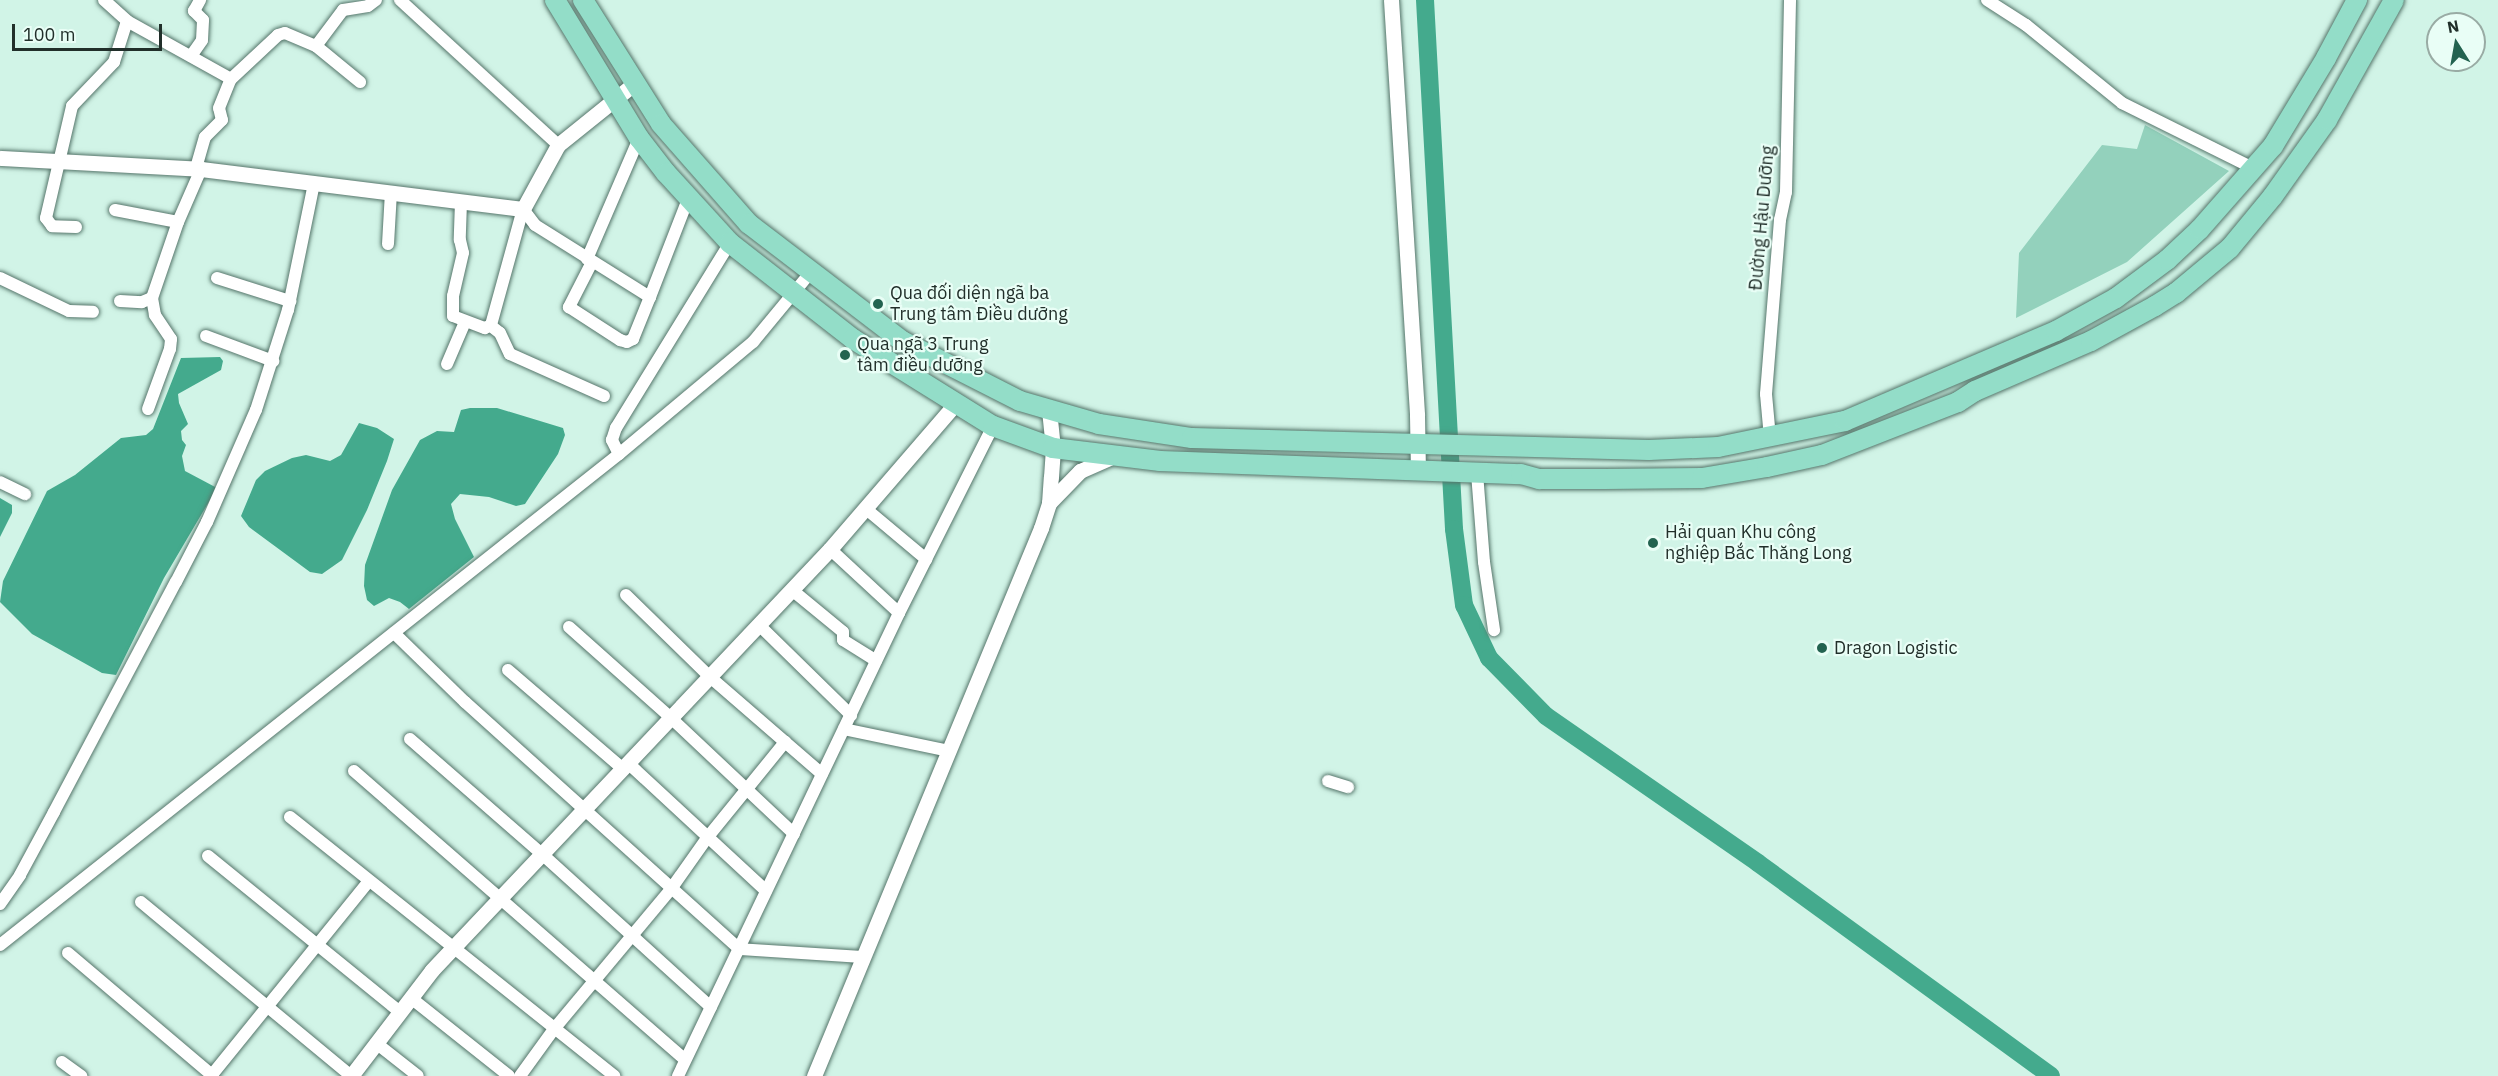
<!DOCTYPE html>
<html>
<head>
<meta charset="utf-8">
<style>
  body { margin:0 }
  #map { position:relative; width:2498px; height:1076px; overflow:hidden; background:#d1f4e7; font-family:"IBM Plex Sans",sans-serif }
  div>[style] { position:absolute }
  .green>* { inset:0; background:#93d1bc }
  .water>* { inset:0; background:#44aa8d }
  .river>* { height:18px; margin:-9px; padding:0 9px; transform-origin:9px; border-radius:9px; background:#44aa8d }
  .roads { filter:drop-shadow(0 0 2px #55756a) drop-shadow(0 0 2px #55756a) }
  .minor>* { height:12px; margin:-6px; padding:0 6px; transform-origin:6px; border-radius:6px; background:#fff }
  .tertiary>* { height:15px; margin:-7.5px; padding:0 7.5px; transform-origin:7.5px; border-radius:7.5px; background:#fff }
  .primary>* { height:20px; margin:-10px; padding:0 10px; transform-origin:10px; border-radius:10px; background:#93ddc8 }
  .dots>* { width:16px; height:16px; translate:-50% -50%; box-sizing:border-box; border:3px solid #e9fef6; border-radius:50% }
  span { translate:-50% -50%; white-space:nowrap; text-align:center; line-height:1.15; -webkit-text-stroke:4.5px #e9fef6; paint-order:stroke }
  .street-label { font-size:18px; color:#212f2a }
  .poi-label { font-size:18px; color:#212f2a }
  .left { translate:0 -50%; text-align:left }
  .north { position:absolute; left:2426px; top:12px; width:60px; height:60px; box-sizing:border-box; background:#e9fef6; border:2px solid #99aba4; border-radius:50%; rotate:349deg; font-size:16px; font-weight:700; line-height:24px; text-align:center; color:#212f2a }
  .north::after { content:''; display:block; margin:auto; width:21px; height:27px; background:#236350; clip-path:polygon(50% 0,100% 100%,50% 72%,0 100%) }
  .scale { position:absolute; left:12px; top:24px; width:150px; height:27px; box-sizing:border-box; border:3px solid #212f2a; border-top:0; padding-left:8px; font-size:18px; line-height:21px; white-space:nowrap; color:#212f2a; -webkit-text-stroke:4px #e9fef6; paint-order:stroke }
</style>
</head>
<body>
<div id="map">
  <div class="green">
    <i style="clip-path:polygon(2145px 125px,2229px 171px,2127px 262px,2016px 318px,2019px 253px,2102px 145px,2137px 149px)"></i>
  </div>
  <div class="water">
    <i style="clip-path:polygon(220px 357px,223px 361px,221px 370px,178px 394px,179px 403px,188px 424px,181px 431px,182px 440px,186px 445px,182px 456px,185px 471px,217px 488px,164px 578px,116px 675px,102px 673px,32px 634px,0 602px,3px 581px,47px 491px,75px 475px,121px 438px,146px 435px,153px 429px,181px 358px)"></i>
    <i style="clip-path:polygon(470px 408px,497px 408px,563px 428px,565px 435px,558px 454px,525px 504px,516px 506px,489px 497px,460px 494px,451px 504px,455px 519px,474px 557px,409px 609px,400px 602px,389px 598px,374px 606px,367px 600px,364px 586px,365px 565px,392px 490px,420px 440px,437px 431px,454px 432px,461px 410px)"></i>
    <i style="clip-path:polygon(359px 423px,377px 428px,394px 439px,387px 461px,367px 510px,342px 560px,322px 574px,310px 572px,249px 527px,241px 516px,256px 480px,265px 471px,292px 458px,306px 455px,330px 461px,341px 455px)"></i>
    <i style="clip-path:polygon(0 498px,12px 505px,12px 513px,0 537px)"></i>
  </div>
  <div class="river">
    <i style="left:1425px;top:0;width:530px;rotate:86.86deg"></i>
    <i style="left:1454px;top:529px;width:77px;rotate:82.5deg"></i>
    <i style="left:1464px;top:605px;width:59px;rotate:64.7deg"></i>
    <i style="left:1489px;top:658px;width:81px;rotate:45.5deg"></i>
    <i style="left:1546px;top:716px;width:258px;rotate:34.7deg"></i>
    <i style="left:1758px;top:863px;width:362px;rotate:36deg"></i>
  </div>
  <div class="roads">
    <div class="minor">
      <i style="left:104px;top:0;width:31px;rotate:42deg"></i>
      <i style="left:127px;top:21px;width:119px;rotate:29.1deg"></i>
      <i style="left:400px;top:0;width:214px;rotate:42.5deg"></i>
      <i style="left:1987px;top:0;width:46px;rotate:32.7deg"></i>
      <i style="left:2026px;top:25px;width:124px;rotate:39.1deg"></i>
      <i style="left:2122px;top:103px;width:146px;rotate:26.4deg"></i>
      <i style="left:316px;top:46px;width:57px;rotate:39.3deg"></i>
      <i style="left:191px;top:56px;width:19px;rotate:-55deg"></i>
      <i style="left:202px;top:40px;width:20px;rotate:-87deg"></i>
      <i style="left:203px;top:20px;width:13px;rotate:-135deg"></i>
      <i style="left:194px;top:11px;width:13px;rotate:-61deg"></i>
      <i style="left:196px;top:168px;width:32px;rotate:-74deg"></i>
      <i style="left:205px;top:137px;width:24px;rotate:-45deg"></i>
      <i style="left:222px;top:120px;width:12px;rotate:-104deg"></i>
      <i style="left:219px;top:108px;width:31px;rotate:-68deg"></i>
      <i style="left:231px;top:79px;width:64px;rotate:-43.1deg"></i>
      <i style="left:278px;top:35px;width:7px;rotate:-16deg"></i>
      <i style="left:285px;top:33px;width:34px;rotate:23deg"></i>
      <i style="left:316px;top:46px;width:45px;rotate:-53.1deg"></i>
      <i style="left:343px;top:10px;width:25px;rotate:-9deg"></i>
      <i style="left:368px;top:6px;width:10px;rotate:-37deg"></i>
      <i style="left:461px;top:202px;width:38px;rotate:92deg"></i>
      <i style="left:460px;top:240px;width:13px;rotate:77deg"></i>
      <i style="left:463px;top:253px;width:44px;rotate:103.1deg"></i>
      <i style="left:453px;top:296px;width:20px;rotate:90deg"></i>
      <i style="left:453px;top:316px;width:34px;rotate:21deg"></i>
      <i style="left:485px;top:328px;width:7px;rotate:-27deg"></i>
      <i style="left:491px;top:325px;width:120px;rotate:-74.6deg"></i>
      <i style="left:523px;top:209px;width:20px;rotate:53deg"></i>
      <i style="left:535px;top:225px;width:136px;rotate:32.1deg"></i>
      <i style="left:650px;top:297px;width:105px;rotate:-68.8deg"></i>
      <i style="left:115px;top:210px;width:64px;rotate:10.8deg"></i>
      <i style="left:76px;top:227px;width:24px;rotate:-178deg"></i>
      <i style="left:52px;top:226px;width:10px;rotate:-127deg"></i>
      <i style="left:46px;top:218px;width:115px;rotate:-76.9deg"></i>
      <i style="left:72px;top:106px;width:61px;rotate:-46.3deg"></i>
      <i style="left:114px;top:62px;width:43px;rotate:-72.4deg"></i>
      <i style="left:388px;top:244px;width:52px;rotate:-86.7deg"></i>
      <i style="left:587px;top:259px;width:132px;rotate:-66.7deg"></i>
      <i style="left:592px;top:262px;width:51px;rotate:117.1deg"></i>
      <i style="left:569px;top:307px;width:61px;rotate:32.9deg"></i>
      <i style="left:620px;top:340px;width:7px;rotate:16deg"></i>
      <i style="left:627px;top:342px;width:7px;rotate:-27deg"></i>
      <i style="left:633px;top:339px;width:45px;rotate:-68deg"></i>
      <i style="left:0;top:278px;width:76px;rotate:25.6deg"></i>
      <i style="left:69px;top:311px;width:24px;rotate:2deg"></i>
      <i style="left:217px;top:278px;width:77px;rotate:17.5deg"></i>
      <i style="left:120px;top:301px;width:22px;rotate:3deg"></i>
      <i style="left:142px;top:302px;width:11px;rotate:-22deg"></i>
      <i style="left:152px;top:298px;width:80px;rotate:-71.1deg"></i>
      <i style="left:178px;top:222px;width:58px;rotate:-66.5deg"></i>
      <i style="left:491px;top:326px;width:11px;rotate:38deg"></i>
      <i style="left:500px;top:333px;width:23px;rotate:65deg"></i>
      <i style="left:510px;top:354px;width:103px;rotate:24.1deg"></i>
      <i style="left:206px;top:336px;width:72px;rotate:20.5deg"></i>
      <i style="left:447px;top:364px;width:46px;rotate:-66.8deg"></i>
      <i style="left:148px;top:409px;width:64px;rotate:-69.9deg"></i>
      <i style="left:170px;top:349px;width:10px;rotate:-84deg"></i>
      <i style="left:171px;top:339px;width:29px;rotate:-124deg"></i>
      <i style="left:155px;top:315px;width:17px;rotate:-100deg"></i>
      <i style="left:1770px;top:438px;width:44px;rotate:-95.2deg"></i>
      <i style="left:1766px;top:394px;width:175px;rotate:-85.4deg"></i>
      <i style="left:1780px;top:220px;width:29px;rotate:-78deg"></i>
      <i style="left:1786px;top:192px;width:192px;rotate:-88.8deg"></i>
      <i style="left:619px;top:454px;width:16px;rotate:-117deg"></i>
      <i style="left:612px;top:440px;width:13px;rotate:-72deg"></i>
      <i style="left:616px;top:428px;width:217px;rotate:-58.4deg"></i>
      <i style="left:1477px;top:473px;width:89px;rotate:85.5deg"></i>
      <i style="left:1484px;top:562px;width:69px;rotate:81.6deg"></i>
      <i style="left:0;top:482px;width:28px;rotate:26deg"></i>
      <i style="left:865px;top:508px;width:80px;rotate:39.9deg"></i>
      <i style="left:830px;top:549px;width:94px;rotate:42.8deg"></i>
      <i style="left:792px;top:590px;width:66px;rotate:39.5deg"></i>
      <i style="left:843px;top:632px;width:8px;rotate:90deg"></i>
      <i style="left:843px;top:640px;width:39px;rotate:32deg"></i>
      <i style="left:626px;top:595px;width:117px;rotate:44.3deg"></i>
      <i style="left:710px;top:677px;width:148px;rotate:40.9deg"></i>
      <i style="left:759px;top:625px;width:129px;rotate:44.4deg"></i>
      <i style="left:569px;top:627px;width:137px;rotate:41.7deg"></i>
      <i style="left:671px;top:718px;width:169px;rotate:43.3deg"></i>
      <i style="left:394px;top:633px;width:99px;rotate:44.2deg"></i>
      <i style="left:465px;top:702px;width:369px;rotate:42deg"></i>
      <i style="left:739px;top:949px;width:125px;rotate:3.7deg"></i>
      <i style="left:508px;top:670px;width:152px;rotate:40.7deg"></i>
      <i style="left:844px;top:729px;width:107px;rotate:11.8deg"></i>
      <i style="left:410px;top:739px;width:175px;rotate:41.1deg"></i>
      <i style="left:542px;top:854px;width:228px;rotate:42.2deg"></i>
      <i style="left:628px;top:763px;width:188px;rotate:42.8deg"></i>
      <i style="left:354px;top:771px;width:439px;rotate:41.1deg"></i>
      <i style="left:1328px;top:781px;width:21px;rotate:17deg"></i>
      <i style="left:290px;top:817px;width:415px;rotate:38.6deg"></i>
      <i style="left:208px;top:856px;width:247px;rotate:39.1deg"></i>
      <i style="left:141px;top:902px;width:273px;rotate:39.6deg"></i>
      <i style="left:0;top:904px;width:35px;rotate:-55deg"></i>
      <i style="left:20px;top:875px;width:72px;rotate:-61.6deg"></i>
      <i style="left:54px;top:812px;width:260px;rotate:-62.1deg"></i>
      <i style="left:176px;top:582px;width:68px;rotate:-62.7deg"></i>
      <i style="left:207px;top:522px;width:122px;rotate:-66.4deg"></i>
      <i style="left:256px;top:410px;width:105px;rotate:-72.3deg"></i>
      <i style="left:288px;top:310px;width:130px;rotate:-78.4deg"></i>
      <i style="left:0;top:945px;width:790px;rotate:-38.42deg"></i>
      <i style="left:619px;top:454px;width:175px;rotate:-39.9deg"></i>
      <i style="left:753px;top:342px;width:91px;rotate:-50.4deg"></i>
      <i style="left:68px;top:953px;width:190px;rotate:40.3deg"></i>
      <i style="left:411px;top:998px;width:125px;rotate:38.5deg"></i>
      <i style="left:376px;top:1043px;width:53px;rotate:38.2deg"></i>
      <i style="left:62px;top:1062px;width:24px;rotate:36deg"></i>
      <i style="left:211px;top:1076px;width:251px;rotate:-51deg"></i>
      <i style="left:520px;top:1076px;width:58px;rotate:-54.1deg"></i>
      <i style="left:554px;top:1029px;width:182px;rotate:-50.1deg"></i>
      <i style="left:671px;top:889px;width:62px;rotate:-54.8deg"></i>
      <i style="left:707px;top:838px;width:124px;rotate:-50.9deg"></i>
      <i style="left:678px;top:1076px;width:513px;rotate:-64.48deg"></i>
      <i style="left:899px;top:613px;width:209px;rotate:-63.3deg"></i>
    </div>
    <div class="tertiary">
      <i style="left:1391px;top:0;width:416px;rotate:86.4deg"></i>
      <i style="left:1417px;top:415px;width:56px;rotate:89deg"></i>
      <i style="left:0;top:158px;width:201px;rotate:3.1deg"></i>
      <i style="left:201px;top:169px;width:324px;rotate:7.1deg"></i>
      <i style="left:523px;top:209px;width:73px;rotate:-61.3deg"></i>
      <i style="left:558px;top:145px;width:97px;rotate:-38.8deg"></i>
      <i style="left:1049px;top:503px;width:45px;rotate:-45.9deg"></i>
      <i style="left:1080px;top:471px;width:36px;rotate:-24deg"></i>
      <i style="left:351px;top:1076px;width:133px;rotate:-52.6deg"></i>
      <i style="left:432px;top:970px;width:579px;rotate:-46.61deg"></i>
      <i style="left:830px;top:549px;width:193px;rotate:-49.2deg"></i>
      <i style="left:814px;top:1076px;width:593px;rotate:-67.5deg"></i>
      <i style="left:1041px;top:528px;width:26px;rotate:-72deg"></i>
      <i style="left:1049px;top:503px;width:26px;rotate:-86deg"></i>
      <i style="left:1051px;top:477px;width:29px;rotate:-86deg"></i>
      <i style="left:1053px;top:448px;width:37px;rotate:-96deg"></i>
    </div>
    <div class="primary">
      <i style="left:555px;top:0;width:162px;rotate:58.7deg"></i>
      <i style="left:639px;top:138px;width:44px;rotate:52.4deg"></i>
      <i style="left:666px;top:173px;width:95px;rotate:47.6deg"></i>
      <i style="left:730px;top:243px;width:156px;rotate:38deg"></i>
      <i style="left:853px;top:339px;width:165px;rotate:31.9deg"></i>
      <i style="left:993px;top:426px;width:64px;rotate:20.1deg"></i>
      <i style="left:1053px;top:448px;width:108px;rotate:6.9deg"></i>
      <i style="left:1160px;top:461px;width:361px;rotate:2.1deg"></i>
      <i style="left:1521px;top:474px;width:19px;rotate:16deg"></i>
      <i style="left:1539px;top:479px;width:66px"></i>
      <i style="left:1605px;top:479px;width:97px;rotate:-0.6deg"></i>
      <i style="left:1702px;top:478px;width:66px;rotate:-9.6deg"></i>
      <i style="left:1767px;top:467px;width:56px;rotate:-12.3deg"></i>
      <i style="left:1822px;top:455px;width:146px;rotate:-21.3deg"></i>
      <i style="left:1958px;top:402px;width:20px;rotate:-33deg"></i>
      <i style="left:1975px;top:391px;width:126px;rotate:-23.3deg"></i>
      <i style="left:2091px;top:341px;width:73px;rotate:-28.7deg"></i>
      <i style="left:2155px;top:306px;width:25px;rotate:-32deg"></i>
      <i style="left:2176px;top:293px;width:70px;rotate:-39.8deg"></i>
      <i style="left:2230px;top:248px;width:67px;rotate:-50.4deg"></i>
      <i style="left:2273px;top:196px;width:93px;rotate:-54.6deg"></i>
      <i style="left:2327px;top:120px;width:137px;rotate:-60.8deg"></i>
      <i style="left:583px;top:0;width:146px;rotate:57.8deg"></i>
      <i style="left:661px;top:124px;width:133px;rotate:48.7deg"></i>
      <i style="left:749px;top:224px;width:193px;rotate:37.4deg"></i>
      <i style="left:902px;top:341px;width:132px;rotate:27deg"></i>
      <i style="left:1020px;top:401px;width:82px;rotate:16.2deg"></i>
      <i style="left:1099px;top:424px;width:94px;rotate:8.6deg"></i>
      <i style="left:1192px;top:438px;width:457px;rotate:1.5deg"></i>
      <i style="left:1649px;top:450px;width:69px;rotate:-2.5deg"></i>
      <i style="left:1718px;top:447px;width:130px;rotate:-11.6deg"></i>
      <i style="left:1845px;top:421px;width:229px;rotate:-23.1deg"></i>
      <i style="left:2056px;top:331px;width:68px;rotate:-28.8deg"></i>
      <i style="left:2116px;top:298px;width:64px;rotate:-36.7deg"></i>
      <i style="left:2167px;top:260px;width:45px;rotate:-43.2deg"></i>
      <i style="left:2200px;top:229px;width:111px;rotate:-48.7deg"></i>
      <i style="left:2273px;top:146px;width:103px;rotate:-58.9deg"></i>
      <i style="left:2326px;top:58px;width:66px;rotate:-61.9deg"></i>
    </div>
  </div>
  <div class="dots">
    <i style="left:878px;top:304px;background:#236350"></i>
    <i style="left:845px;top:355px;background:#236350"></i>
    <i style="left:1653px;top:543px;background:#236350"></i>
    <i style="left:1822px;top:648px;background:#236350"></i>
  </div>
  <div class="street-label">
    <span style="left:1762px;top:218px;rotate:-85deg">Đường Hậu Dưỡng</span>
  </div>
  <div class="poi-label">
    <span class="left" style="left:890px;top:304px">Qua đối diện ngã ba<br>Trung tâm Điều dưỡng</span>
    <span class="left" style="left:857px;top:355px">Qua ngã 3 Trung<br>tâm điều dưỡng</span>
    <span class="left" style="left:1665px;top:543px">Hải quan Khu công<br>nghiệp Bắc Thăng Long</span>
    <span class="left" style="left:1834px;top:648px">Dragon Logistic</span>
  </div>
  <div class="north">N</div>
  <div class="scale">100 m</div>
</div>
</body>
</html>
